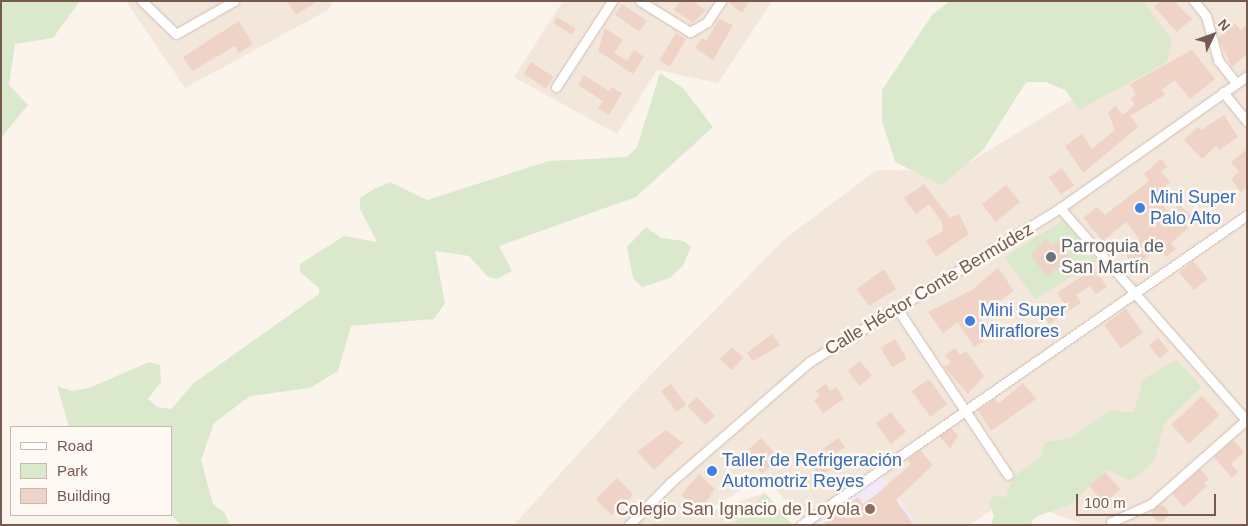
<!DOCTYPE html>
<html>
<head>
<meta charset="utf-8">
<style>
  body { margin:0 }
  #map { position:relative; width:1248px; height:526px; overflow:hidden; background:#fbf4ec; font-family:Helvetica,sans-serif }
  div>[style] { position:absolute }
  .residential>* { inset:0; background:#f3e6db }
  .education>* { inset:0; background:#f1e9f8 }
  .green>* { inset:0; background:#dae9cb }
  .building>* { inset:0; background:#efd3c6; transform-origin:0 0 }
  .round { border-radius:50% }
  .roads { filter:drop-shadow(0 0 1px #cfbeb5) drop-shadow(0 0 1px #cfbeb5) }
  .minor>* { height:9px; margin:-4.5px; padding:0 4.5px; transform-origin:4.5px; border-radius:4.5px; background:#fff }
  .dots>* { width:14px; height:14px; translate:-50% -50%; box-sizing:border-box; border:2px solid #fef9f3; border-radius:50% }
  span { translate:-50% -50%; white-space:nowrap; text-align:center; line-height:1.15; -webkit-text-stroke:5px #fef9f3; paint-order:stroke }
  .shop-label { font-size:18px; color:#366cbe }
  .left { translate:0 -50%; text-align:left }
  .worship-label { font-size:18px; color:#5b616d }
  .street-label { font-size:18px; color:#755a50 }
  .education-label { font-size:18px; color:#785e54 }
  .right { translate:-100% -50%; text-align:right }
  .frame { position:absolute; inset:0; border:2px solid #755a50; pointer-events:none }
  .legend { position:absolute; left:10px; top:426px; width:162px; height:90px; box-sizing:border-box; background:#fef9f3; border:1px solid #c7b9b2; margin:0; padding:6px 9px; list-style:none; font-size:15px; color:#755a50 }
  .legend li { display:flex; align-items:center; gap:10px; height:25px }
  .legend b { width:25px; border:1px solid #c7b9b2 }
  .north { position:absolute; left:1188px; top:10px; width:50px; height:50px; -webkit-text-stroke:4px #fef9f3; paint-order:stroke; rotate:48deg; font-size:14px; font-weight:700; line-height:20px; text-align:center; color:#755a50 }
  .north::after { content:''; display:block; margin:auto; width:18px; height:22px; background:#755a50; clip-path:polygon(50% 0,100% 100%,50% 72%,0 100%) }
  .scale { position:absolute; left:1076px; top:494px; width:140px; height:22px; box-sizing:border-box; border:2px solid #755a50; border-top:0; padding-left:6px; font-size:15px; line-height:18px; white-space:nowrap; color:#755a50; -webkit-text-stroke:4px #fef9f3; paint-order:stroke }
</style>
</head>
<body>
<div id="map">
  <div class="residential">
    <i style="clip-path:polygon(126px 1px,334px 1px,328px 10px,185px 88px)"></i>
    <i style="clip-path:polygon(563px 1px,772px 1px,718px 83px,657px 70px,617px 134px,514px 77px)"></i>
    <i style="clip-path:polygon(1095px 1px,1247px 1px,1247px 525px,1086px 525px,1010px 498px,969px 525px,918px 525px,880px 474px,814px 525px,808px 525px,763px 476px,702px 514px,765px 493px,793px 525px,514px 525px,636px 390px,786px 238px,877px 170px,955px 171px,1130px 64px)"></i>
  </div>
  <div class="education">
    <i style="clip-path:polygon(880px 474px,918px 525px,814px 525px,848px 497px)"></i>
  </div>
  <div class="green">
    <i style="clip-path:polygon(1px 1px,80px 1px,53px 38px,15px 44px,9px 85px,28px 105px,1px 138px)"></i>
    <i style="clip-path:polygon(950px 1px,1143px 1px,1172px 40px,1167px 62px,1079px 110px,1065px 90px,1046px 82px,1026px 82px,983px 150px,942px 185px,895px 162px,882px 121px,882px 90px,932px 15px)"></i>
    <i style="clip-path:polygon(660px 73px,683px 88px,713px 127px,636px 197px,499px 246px,512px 271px,497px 279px,488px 277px,469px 256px,435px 251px,445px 303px,434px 319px,351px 326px,338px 371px,310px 388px,250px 396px,214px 423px,201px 460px,213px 504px,224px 512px,230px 525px,181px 525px,171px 515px,171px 427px,69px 427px,57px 386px,72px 391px,89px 388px,149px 362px,160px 365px,161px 382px,148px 399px,157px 407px,171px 409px,194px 383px,319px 294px,319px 288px,300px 272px,300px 264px,344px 236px,377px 242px,360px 209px,360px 198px,374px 189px,390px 182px,427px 200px,549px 161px,627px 157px,637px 147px)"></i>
    <i style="clip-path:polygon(1063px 220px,1097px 261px,1035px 299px,1005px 257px)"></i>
    <i style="clip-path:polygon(646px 227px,661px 238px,684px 241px,691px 247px,683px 266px,670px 278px,642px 287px,633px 278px,627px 247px)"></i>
    <i style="clip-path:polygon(1177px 360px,1201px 387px,1164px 424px,1154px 461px,1138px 476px,1129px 480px,1106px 470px,1070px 505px,1040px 515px,1031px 521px,1033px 525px,991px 525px,994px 515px,989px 504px,993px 496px,1006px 497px,1013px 478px,1041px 456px,1044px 443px,1070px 438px,1110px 411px,1134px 412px,1143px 379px)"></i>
    <i style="clip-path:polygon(765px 493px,793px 525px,733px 525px)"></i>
  </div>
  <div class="building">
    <i style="clip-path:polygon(287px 1px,318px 1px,296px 15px)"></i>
    <i style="clip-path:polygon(680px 1px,692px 1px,706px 10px,693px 23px,674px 10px)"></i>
    <i style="clip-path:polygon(727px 1px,749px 1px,742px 13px)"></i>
    <i style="clip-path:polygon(1161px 1px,1174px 1px,1192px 19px,1177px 32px,1154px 7px)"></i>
    <i style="left:622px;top:4px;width:30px;height:13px;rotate:34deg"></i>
    <i style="left:557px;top:17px;width:22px;height:7px;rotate:32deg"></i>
    <i style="clip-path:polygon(719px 19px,733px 25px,713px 60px,695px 48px,702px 38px,706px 41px)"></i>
    <i style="clip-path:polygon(239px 21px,253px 44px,239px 53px,235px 46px,192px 71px,183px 57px)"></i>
    <i style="clip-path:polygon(1235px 23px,1241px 30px,1247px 25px,1247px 54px,1232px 67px,1218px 38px)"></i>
    <i style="clip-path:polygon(605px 28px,623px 40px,614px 53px,627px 61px,634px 50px,644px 57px,633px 74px,598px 51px)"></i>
    <i style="left:676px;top:33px;width:12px;height:32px;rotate:31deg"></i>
    <i style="clip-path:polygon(1192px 50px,1215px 79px,1190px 99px,1175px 80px,1161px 90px,1165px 95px,1130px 116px,1138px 127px,1083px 173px,1065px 146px,1082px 134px,1092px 149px,1115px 130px,1108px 113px,1115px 106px,1123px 115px,1135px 105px,1131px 98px,1136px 95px,1130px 84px)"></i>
    <i style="left:531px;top:62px;width:27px;height:14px;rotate:33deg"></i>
    <i style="clip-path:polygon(584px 75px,609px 91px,611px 87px,622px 93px,609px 115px,598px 108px,603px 101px,578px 85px)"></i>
    <i style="clip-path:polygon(1224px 115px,1238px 137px,1219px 150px,1216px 146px,1202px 159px,1184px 140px,1198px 127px,1201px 130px)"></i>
    <i style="clip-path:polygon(1247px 149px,1247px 187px,1241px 192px,1231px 179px,1239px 172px,1231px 162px)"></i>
    <i style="clip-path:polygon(1161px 159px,1167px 167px,1161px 172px,1170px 182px,1155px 195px,1169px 213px,1179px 205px,1197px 221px,1171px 243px,1176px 249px,1166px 257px,1158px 248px,1136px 267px,1124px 253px,1140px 240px,1126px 222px,1103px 241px,1083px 218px,1097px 207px,1105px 215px,1149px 181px,1144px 174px)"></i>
    <i style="left:1062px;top:168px;width:21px;height:16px;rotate:55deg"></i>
    <i style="clip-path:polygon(924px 184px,950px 218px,959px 214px,969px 234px,936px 257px,926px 241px,943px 231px,942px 222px,929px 204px,916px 214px,904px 198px)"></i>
    <i style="left:1006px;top:185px;width:22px;height:31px;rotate:51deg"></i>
    <i style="clip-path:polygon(1045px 239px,1052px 245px,1058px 241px,1071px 259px,1046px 276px,1031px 255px)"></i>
    <i style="left:1193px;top:261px;width:23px;height:18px;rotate:50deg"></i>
    <i style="clip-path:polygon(998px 268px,1014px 291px,979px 316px,991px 336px,974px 347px,958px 322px,943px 333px,928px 312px,972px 290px)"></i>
    <i style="clip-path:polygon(1094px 268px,1107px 287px,1096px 294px,1090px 286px,1076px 295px,1081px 303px,1049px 324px,1045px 317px,1065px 304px,1057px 293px)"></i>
    <i style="clip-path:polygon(884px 269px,896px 289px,869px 306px,857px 289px)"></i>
    <i style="left:1126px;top:309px;width:29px;height:27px;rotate:54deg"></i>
    <i style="clip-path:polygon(772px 334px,780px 345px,753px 361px,747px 353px)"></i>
    <i style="left:1158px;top:338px;width:17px;height:12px;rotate:50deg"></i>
    <i style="left:895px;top:339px;width:23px;height:17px;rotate:59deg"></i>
    <i style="left:732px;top:347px;width:16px;height:17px;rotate:45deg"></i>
    <i style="clip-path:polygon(955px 348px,960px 355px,966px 351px,984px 376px,968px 394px,944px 367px,951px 362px,945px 355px)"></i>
    <i style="left:860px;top:361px;width:19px;height:16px;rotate:51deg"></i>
    <i style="left:929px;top:379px;width:31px;height:21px;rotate:54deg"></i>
    <i style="clip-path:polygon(1023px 383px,1036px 399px,991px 431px,978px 410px,994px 399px,998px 404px)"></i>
    <i style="left:671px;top:384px;width:26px;height:12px;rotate:54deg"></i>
    <i style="clip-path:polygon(826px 384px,830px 391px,836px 387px,844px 399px,823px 413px,814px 400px,820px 396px,816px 391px)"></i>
    <i style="left:1202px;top:396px;width:26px;height:42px;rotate:47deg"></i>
    <i style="left:697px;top:397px;width:26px;height:13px;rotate:47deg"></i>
    <i style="left:891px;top:412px;width:25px;height:19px;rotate:53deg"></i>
    <i style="clip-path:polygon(951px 428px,958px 436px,950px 449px,939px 436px)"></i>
    <i style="clip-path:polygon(666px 430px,683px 443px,654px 470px,637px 452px)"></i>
    <i style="left:761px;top:438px;width:27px;height:23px;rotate:48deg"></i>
    <i style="clip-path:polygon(838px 438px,845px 447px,836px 453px,842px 461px,820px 477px,808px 460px)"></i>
    <i style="clip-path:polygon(1233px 440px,1244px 452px,1231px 464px,1238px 472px,1232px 478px,1214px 457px)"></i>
    <i style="clip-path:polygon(920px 450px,933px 465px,896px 500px,914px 525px,822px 525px,858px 497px,863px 504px,877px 494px,911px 464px,907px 459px)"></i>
    <i style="clip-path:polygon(1200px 469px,1209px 479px,1204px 483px,1207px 486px,1184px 507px,1172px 494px)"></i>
    <i style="left:1105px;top:472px;width:23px;height:21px;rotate:49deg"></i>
    <i style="clip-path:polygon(699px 474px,715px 489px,699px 512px,681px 495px)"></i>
    <i style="left:617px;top:478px;width:23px;height:30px;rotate:45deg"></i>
    <i class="round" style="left:1152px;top:505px;width:16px;height:16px"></i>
  </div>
  <div class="roads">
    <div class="minor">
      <i style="left:142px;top:1px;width:47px;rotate:44.1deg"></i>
      <i style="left:176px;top:34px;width:67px;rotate:-29.6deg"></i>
      <i style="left:640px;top:1px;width:59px;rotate:31.8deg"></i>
      <i style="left:690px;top:32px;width:20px;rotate:-30deg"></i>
      <i style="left:707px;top:22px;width:25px;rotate:-56deg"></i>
      <i style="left:1194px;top:1px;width:19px;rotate:51deg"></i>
      <i style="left:1206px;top:16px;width:46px;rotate:74.7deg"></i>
      <i style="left:1218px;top:60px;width:29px;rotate:52deg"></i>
      <i style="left:556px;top:87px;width:103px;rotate:-56.9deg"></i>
      <i style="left:1223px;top:92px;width:38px;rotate:51deg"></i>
      <i style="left:1060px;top:208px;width:283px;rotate:48.7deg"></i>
      <i style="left:898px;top:310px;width:198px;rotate:56.3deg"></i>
      <i style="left:1111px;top:522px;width:44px;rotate:-24.2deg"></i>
      <i style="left:1151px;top:504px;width:127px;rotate:-41.5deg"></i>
      <i style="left:629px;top:525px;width:59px;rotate:-45.7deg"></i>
      <i style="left:670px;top:483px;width:184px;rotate:-41deg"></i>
      <i style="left:809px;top:362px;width:294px;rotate:-31.5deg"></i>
      <i style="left:1060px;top:208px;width:229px;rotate:-35.2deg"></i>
      <i style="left:801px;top:525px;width:543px;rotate:-34.8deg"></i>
    </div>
  </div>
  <div class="dots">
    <i style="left:1140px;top:208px;background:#3f7fe0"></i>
    <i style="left:1051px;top:257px;background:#6b7280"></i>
    <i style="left:970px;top:321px;background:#3f7fe0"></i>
    <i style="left:712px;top:471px;background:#3f7fe0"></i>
    <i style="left:870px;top:509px;background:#8d6e63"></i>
  </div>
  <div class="shop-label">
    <span class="left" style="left:1150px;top:208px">Mini Super<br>Palo Alto</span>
    <span class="left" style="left:980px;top:321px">Mini Super<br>Miraflores</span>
    <span class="left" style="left:722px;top:471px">Taller de Refrigeración<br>Automotriz Reyes</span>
  </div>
  <div class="worship-label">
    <span class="left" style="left:1061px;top:257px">Parroquia de<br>San Martín</span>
  </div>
  <div class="street-label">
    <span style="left:929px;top:289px;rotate:-31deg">Calle Héctor Conte Bermúdez</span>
  </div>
  <div class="education-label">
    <span class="right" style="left:860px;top:509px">Colegio San Ignacio de Loyola</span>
  </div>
  <div class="frame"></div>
  <ul class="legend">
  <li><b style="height:6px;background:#fff"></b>Road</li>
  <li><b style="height:14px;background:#dae9cb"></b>Park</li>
  <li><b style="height:14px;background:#efd3c6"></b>Building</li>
  </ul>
  <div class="north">N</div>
  <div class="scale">100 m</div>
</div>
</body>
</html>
